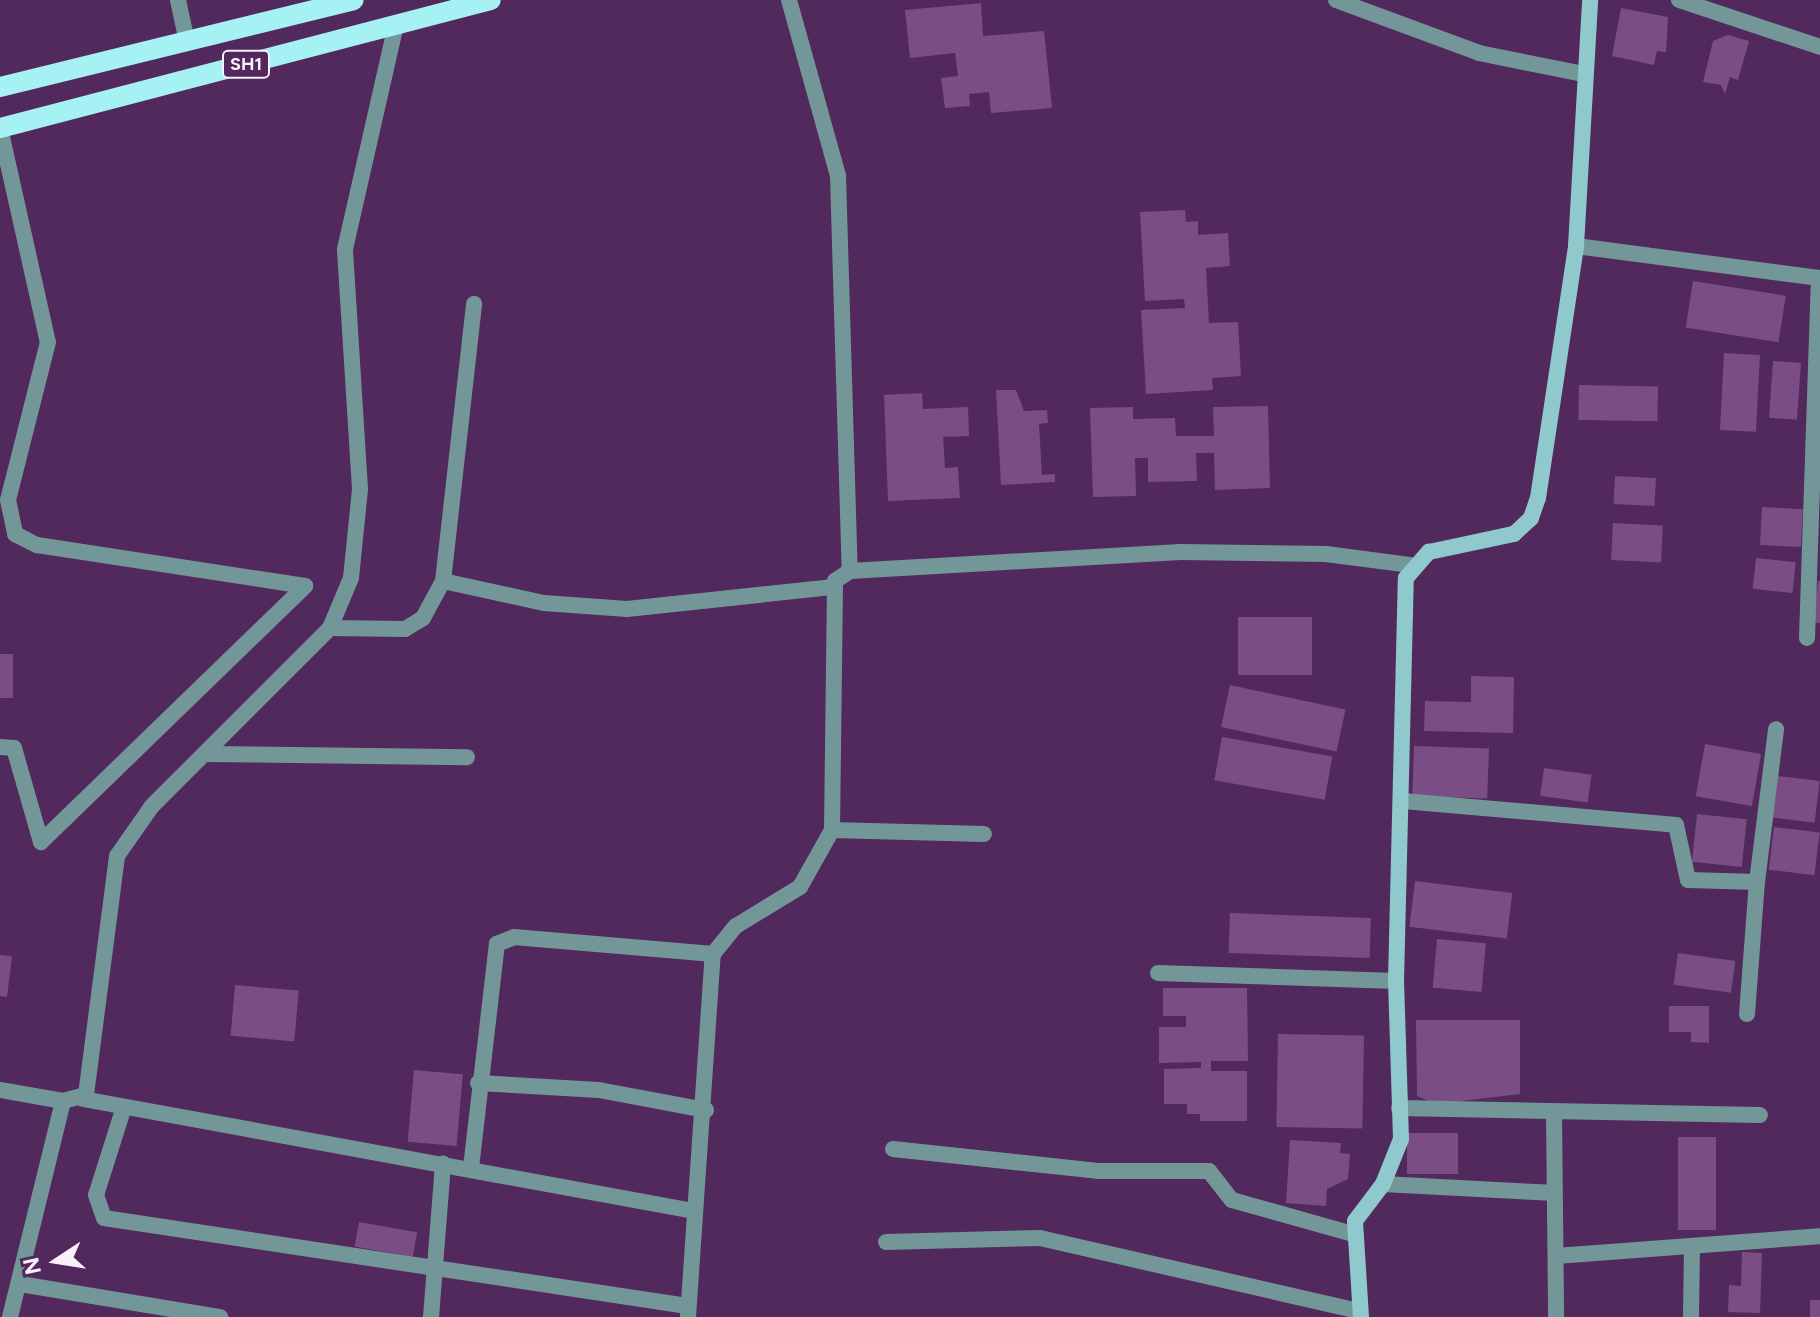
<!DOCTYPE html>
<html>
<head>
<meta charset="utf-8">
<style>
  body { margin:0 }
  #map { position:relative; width:1820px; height:1317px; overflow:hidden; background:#52295c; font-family:Figtree,sans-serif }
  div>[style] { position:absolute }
  .building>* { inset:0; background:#7a4e84; transform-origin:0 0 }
  .street>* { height:16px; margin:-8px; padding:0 8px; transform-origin:8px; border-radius:8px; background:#739798 }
  .secondary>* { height:16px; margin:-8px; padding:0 8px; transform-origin:8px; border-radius:8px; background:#90c9cc }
  .primary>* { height:20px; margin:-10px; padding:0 10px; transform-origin:10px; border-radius:10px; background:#a5f1f4 }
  span { translate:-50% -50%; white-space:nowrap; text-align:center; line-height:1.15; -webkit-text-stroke:8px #52295c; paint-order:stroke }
  .shield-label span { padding:2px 6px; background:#52295c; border:2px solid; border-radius:6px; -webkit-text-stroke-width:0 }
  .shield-label { font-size:18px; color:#faf0fc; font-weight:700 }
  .north { position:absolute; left:16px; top:1221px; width:80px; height:80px; -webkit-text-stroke:6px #52295c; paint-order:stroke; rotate:258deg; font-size:22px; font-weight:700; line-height:32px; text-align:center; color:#faf0fc }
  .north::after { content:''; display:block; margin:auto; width:28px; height:36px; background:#faf0fc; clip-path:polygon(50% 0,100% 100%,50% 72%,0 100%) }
</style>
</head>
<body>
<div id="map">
  <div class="building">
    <i style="clip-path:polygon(981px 3px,983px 36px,1044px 31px,1052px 108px,991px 113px,989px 92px,969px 94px,970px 106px,945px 108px,941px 78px,958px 76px,955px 53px,910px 58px,905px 10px)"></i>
    <i style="clip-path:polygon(1621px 8px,1668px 17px,1666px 52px,1657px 51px,1654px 65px,1612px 56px)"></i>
    <i style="clip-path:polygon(1728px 35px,1749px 41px,1738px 80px,1730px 77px,1725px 94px,1721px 85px,1703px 82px,1713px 41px)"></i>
    <i style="clip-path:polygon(1185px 210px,1186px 222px,1198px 221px,1198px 235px,1228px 233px,1230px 266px,1206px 268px,1209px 323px,1238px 322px,1241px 376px,1212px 378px,1213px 390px,1146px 394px,1141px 310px,1185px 308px,1184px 299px,1145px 301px,1140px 212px)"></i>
    <i style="left:1693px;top:281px;width:94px;height:47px;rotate:9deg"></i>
    <i style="left:1724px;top:353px;width:36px;height:77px;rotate:3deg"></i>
    <i style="left:1773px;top:361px;width:28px;height:57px;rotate:4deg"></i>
    <i style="left:1579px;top:385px;width:79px;height:35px;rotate:1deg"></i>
    <i style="clip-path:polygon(996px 390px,1016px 390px,1024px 411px,1047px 410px,1048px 423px,1039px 424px,1042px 475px,1055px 474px,1055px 482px,1001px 485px)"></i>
    <i style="clip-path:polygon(922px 393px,923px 409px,968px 407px,969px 436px,943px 437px,945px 468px,958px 467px,960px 498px,888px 501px,884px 395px)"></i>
    <i style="clip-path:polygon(1268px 406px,1270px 488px,1215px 490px,1214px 453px,1196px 453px,1197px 481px,1148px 482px,1148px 458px,1135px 458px,1136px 496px,1093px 497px,1090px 408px,1133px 407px,1133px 419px,1175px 418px,1176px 436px,1214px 436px,1213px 407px)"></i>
    <i style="left:1615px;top:476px;width:41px;height:28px;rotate:3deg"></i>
    <i style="left:1762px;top:507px;width:41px;height:38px;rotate:3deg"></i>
    <i style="left:1613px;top:523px;width:50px;height:37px;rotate:3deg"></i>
    <i style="left:1756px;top:558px;width:40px;height:31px;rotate:6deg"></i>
    <i style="clip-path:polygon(1818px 581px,1820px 581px,1820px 623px,1813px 622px)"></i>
    <i style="left:1238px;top:617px;width:74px;height:58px"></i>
    <i style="left:0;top:654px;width:13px;height:44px"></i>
    <i style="clip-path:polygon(1471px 676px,1514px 677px,1513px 733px,1424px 731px,1425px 701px,1471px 702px)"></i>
    <i style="left:1230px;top:685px;width:118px;height:43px;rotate:12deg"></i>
    <i style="left:1222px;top:737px;width:112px;height:44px;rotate:10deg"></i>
    <i style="left:1705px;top:744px;width:57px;height:53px;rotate:10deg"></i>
    <i style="left:1414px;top:746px;width:75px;height:50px;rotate:2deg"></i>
    <i style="left:1544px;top:768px;width:48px;height:28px;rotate:8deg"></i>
    <i style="left:1778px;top:776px;width:42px;height:42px;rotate:7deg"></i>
    <i style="left:1697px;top:814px;width:50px;height:48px;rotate:6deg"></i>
    <i style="left:1774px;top:827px;width:46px;height:43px;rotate:7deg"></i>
    <i style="left:1415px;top:881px;width:98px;height:46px;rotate:7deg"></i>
    <i style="left:1230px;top:913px;width:141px;height:40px;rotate:2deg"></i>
    <i style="left:1437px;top:939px;width:49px;height:49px;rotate:5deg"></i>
    <i style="left:1678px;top:953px;width:58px;height:32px;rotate:8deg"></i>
    <i style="clip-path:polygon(0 955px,12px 956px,7px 997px,0 996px)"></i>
    <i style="left:235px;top:985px;width:64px;height:51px;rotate:5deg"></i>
    <i style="clip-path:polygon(1163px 988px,1247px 988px,1248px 1061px,1211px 1061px,1211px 1071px,1247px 1071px,1247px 1121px,1200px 1121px,1200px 1114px,1187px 1114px,1187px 1104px,1164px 1104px,1164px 1069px,1201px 1068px,1201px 1062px,1159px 1063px,1159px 1027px,1186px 1027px,1186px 1016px,1163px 1016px)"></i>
    <i style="clip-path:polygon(1669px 1006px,1709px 1006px,1709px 1043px,1691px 1042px,1691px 1032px,1669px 1032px)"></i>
    <i style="clip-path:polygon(1416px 1020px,1520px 1020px,1520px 1094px,1436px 1104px,1417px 1096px)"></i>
    <i style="left:1278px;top:1034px;width:86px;height:93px;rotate:1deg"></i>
    <i style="left:414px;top:1070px;width:49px;height:72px;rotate:5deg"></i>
    <i style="left:1407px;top:1133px;width:51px;height:41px"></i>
    <i style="left:1678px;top:1137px;width:38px;height:93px"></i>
    <i style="clip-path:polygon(1290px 1140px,1341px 1143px,1340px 1153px,1350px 1154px,1348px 1179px,1327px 1189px,1326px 1206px,1286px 1203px)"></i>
    <i style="left:359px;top:1222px;width:59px;height:25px;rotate:10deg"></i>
    <i style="clip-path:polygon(1742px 1252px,1762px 1253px,1760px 1313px,1728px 1312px,1729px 1285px,1741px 1286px)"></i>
    <i style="left:1810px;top:1300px;width:10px;height:17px"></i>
  </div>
  <div class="street">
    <i style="left:178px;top:0;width:43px;rotate:77.9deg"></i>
    <i style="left:789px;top:0;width:183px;rotate:74.4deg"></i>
    <i style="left:838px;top:176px;width:395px;rotate:88.3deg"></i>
    <i style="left:1336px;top:0;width:153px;rotate:20.3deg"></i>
    <i style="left:1479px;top:53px;width:106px;rotate:11.4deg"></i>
    <i style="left:1679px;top:0;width:149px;rotate:18.4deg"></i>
    <i style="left:0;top:128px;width:219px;rotate:77.4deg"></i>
    <i style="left:48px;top:342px;width:163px;rotate:104.2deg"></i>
    <i style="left:8px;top:500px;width:35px;rotate:78deg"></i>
    <i style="left:15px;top:534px;width:25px;rotate:27deg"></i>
    <i style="left:37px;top:545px;width:271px;rotate:8.7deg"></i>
    <i style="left:1576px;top:246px;width:246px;rotate:7.5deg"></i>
    <i style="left:443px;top:581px;width:103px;rotate:12.3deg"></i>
    <i style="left:544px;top:603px;width:83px;rotate:4.1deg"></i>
    <i style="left:627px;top:609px;width:206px;rotate:-6.1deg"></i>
    <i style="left:330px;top:628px;width:75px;rotate:0.8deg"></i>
    <i style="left:405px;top:629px;width:21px;rotate:-31deg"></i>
    <i style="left:423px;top:618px;width:42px;rotate:-61.6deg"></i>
    <i style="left:443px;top:581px;width:279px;rotate:-83.6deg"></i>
    <i style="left:1807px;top:638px;width:360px;rotate:-88.1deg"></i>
    <i style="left:0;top:747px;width:14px;rotate:4deg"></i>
    <i style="left:14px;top:748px;width:98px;rotate:74deg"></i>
    <i style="left:41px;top:842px;width:368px;rotate:-44.1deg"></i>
    <i style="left:205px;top:754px;width:262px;rotate:0.7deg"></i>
    <i style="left:1403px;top:801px;width:274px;rotate:5deg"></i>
    <i style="left:1676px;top:825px;width:56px;rotate:77.7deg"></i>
    <i style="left:1688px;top:880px;width:69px;rotate:1.7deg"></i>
    <i style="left:1757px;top:882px;width:154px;rotate:-82.9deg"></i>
    <i style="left:832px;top:830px;width:152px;rotate:1.5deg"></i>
    <i style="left:1158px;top:973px;width:238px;rotate:1.9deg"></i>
    <i style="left:1747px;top:1014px;width:132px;rotate:-85.7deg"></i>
    <i style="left:478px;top:1083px;width:121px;rotate:3.3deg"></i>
    <i style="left:599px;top:1090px;width:109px;rotate:10.6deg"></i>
    <i style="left:0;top:1090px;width:64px;rotate:9.9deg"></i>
    <i style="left:63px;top:1101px;width:24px;rotate:-15deg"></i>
    <i style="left:86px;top:1095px;width:241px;rotate:-82.6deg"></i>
    <i style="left:117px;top:856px;width:61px;rotate:-55deg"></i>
    <i style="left:152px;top:806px;width:252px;rotate:-45deg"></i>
    <i style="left:330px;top:628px;width:54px;rotate:-67.2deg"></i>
    <i style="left:351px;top:578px;width:89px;rotate:-84.2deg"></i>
    <i style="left:360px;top:489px;width:240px;rotate:-93.6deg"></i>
    <i style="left:345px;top:249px;width:230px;rotate:-77.2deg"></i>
    <i style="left:83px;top:1099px;width:621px;rotate:10.39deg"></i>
    <i style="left:1399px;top:1108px;width:361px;rotate:1.1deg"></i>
    <i style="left:123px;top:1110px;width:89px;rotate:107.6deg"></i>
    <i style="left:96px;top:1195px;width:24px;rotate:71deg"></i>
    <i style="left:104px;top:1218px;width:590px;rotate:8.58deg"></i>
    <i style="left:1554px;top:1114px;width:203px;rotate:89.4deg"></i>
    <i style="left:893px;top:1149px;width:206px;rotate:6.1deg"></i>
    <i style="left:1098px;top:1171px;width:111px"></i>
    <i style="left:1209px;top:1171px;width:37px;rotate:52deg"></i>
    <i style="left:1232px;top:1200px;width:126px;rotate:15.7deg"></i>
    <i style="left:471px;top:1168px;width:226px;rotate:-83.4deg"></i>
    <i style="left:497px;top:944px;width:18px;rotate:-22deg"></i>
    <i style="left:514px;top:937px;width:200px;rotate:4.9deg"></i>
    <i style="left:1383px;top:1184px;width:169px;rotate:3deg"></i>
    <i style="left:886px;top:1242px;width:154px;rotate:-1.5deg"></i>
    <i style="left:1040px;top:1238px;width:328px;rotate:12.9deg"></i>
    <i style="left:1556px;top:1256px;width:265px;rotate:-4.3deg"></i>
    <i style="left:20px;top:1284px;width:203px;rotate:9.4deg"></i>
    <i style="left:10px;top:1317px;width:222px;rotate:-76.2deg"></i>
    <i style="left:431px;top:1317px;width:154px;rotate:-85.5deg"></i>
    <i style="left:688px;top:1317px;width:364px;rotate:-86.1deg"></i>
    <i style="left:713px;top:954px;width:36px;rotate:-51deg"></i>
    <i style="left:736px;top:926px;width:75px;rotate:-31.4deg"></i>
    <i style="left:800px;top:887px;width:65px;rotate:-60.7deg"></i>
    <i style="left:832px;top:830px;width:249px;rotate:-89.3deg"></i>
    <i style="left:835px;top:581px;width:18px;rotate:-34deg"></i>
    <i style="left:850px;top:571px;width:331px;rotate:-3.3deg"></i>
    <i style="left:1180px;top:552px;width:146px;rotate:0.8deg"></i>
    <i style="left:1326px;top:554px;width:86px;rotate:7.4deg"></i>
    <i style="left:1691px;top:1317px;width:70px;rotate:-89.2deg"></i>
  </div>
  <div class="secondary">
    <i style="left:1361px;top:1317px;width:96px;rotate:-93.6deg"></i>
    <i style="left:1355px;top:1221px;width:46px;rotate:-52.9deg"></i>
    <i style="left:1383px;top:1184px;width:48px;rotate:-68.2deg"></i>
    <i style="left:1401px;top:1139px;width:158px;rotate:-91.8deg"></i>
    <i style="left:1396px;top:981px;width:403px;rotate:-88.6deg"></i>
    <i style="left:1406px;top:578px;width:35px;rotate:-49deg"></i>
    <i style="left:1429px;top:552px;width:87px;rotate:-12deg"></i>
    <i style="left:1514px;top:534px;width:23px;rotate:-43deg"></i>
    <i style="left:1531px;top:518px;width:21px;rotate:-71deg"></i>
    <i style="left:1538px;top:498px;width:255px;rotate:-81.4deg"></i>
    <i style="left:1576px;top:246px;width:246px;rotate:-86.7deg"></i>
  </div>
  <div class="primary">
    <i style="left:0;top:87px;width:364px;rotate:-13.8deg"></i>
    <i style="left:0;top:128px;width:507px;rotate:-14.61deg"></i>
  </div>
  <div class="shield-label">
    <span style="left:246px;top:64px">SH1</span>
  </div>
  <div class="north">N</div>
</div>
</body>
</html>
